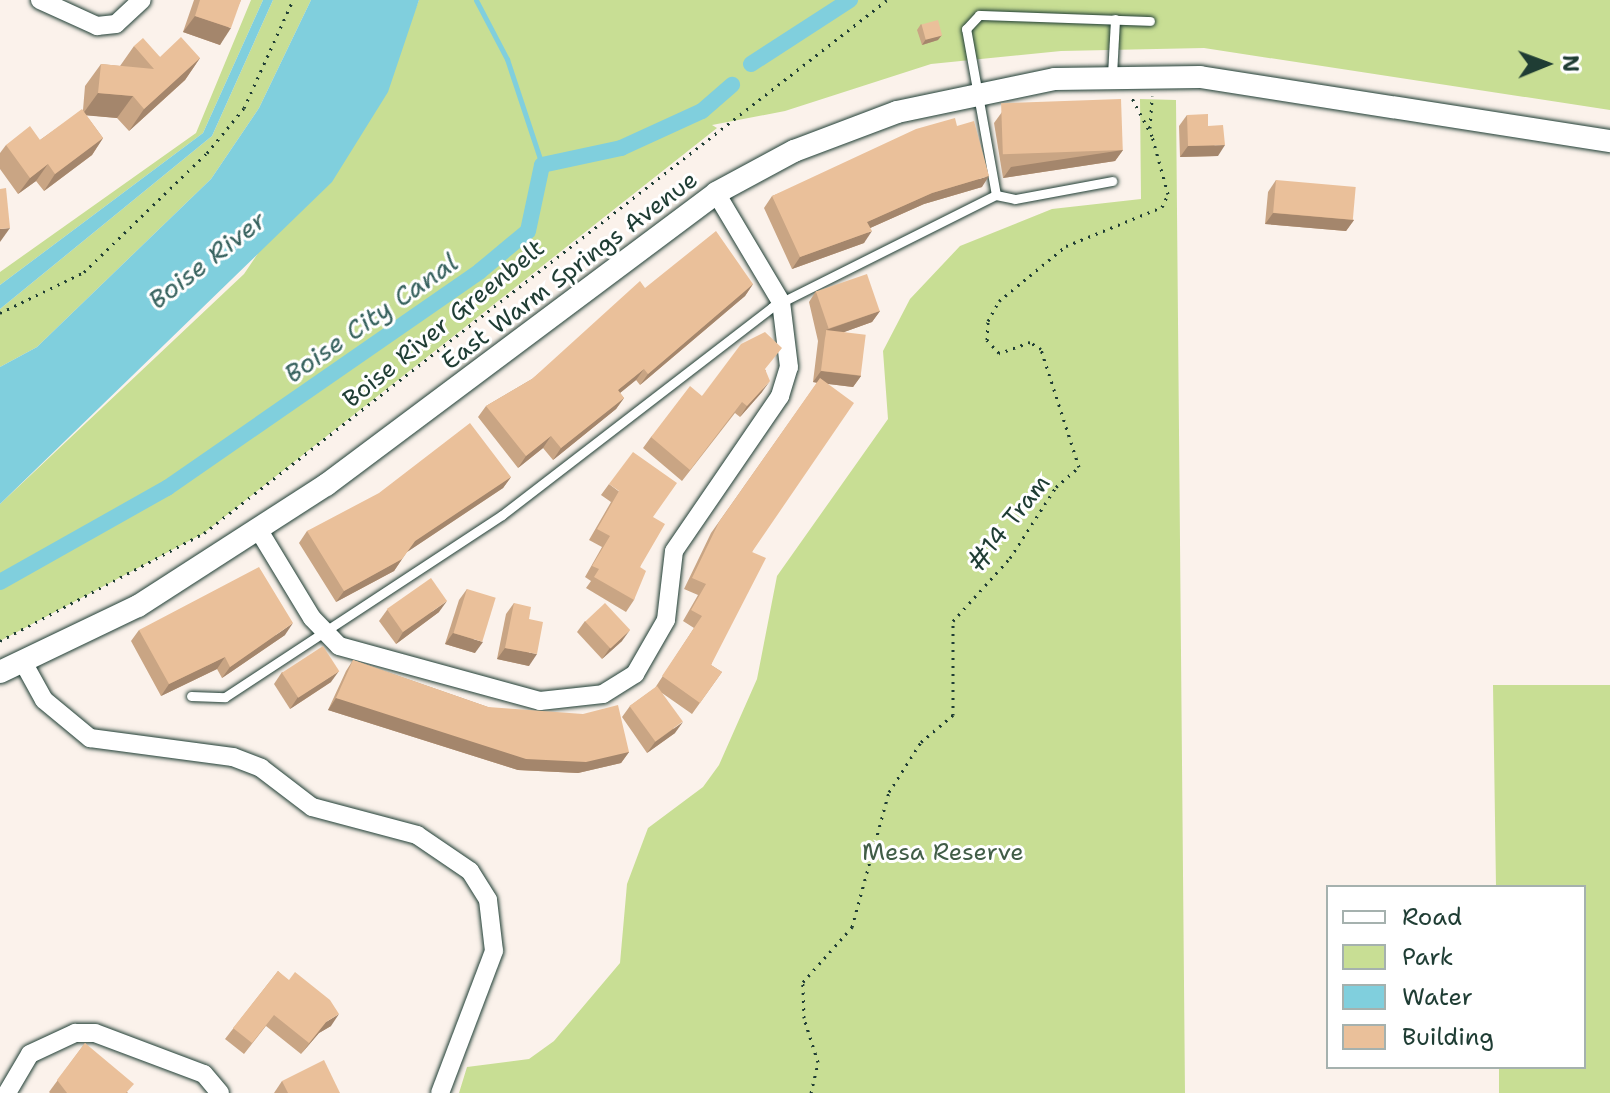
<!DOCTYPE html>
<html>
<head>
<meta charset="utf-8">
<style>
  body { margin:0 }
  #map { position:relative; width:1610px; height:1093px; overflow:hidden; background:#fbf2eb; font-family:"Shantell Sans",sans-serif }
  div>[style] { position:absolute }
  .green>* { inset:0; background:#c8de94 }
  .water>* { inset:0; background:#80cfdd }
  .stream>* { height:5px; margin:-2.5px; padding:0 2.5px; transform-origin:2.5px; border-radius:2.5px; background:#80cfdd }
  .canal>* { height:16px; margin:-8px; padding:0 8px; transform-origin:8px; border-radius:8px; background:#80cfdd }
  .path>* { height:3px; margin-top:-1.5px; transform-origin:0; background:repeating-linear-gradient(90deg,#1f3d34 0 2px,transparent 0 8px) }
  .roads { filter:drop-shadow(0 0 2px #1f3d34) drop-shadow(0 0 2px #1f3d34) }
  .service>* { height:9px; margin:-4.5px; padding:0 4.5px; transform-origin:4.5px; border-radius:4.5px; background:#fff }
  .minor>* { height:18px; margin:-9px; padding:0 9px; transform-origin:9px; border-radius:9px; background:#fff }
  .tertiary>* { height:22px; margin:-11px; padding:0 11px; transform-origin:11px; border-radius:11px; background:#fff }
  .wall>* { inset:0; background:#c9a584 }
  .shaded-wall>* { inset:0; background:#a4866c }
  .building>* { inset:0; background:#eac09a; transform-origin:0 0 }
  span { translate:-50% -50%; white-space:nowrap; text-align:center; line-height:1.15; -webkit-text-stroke:6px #fff; paint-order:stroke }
  .street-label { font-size:24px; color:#1f3d34 }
  .park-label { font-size:24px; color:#415d47 }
  .water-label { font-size:26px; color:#37625e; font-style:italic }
  .legend { position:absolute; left:1326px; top:885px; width:260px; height:184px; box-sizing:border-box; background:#fff; border:2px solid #a5b1ae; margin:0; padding:10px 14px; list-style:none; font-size:24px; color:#1f3d34 }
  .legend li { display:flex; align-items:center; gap:16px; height:40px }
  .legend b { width:40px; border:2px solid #a5b1ae }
  .north { position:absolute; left:1506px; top:24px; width:80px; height:80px; -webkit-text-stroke:6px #fff; paint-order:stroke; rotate:89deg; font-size:22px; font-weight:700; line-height:32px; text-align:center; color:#1f3d34 }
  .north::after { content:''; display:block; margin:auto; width:28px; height:36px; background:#1f3d34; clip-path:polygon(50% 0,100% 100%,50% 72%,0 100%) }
</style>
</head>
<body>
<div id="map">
  <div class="green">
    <i style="clip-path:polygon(251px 0,263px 0,203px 133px,0 285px,0 272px,196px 133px)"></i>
    <i style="clip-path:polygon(273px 0,311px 0,259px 108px,211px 179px,37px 347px,0 367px,0 309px,212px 136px)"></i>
    <i style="clip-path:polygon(419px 0,1610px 0,1610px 110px,1204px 48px,1061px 51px,931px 64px,785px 111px,712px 125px,717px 128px,204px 533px,0 641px,0 504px,244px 274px,404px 37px)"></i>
    <i style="clip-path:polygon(1140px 99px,1176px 100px,1185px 1093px,459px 1093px,467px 1067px,529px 1059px,554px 1041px,620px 963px,627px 884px,648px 828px,703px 787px,719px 765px,757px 679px,777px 576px,888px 419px,883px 351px,910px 299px,960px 246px,1052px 209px,1141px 199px)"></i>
    <i style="clip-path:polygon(1493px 685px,1610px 685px,1610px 1093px,1499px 1093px,1499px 1067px,1584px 1067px,1584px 887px,1496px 887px)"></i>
  </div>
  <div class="water">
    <i style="clip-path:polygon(263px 0,273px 0,212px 136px,0 309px,0 285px,203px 133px)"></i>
    <i style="clip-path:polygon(311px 0,419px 0,388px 92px,332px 182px,0 504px,0 367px,37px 347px,211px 179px,259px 108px)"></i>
  </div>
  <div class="stream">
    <i style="left:476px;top:0;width:67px;rotate:62.3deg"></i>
    <i style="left:507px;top:59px;width:112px;rotate:71.7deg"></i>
  </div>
  <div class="canal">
    <i style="left:751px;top:64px;width:118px;rotate:-32.9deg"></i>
    <i style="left:0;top:582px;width:192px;rotate:-29.4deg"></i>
    <i style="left:167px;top:488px;width:381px;rotate:-34.7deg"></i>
    <i style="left:480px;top:271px;width:62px;rotate:-39.8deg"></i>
    <i style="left:528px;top:231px;width:67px;rotate:-78deg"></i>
    <i style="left:542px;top:165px;width:81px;rotate:-12.1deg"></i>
    <i style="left:621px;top:148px;width:89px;rotate:-24.6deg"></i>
    <i style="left:702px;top:111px;width:40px;rotate:-41deg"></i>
  </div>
  <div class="path">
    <i style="left:1150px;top:128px;width:32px;rotate:-86deg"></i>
    <i style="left:0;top:313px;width:93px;rotate:-26deg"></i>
    <i style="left:84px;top:272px;width:171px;rotate:-44.1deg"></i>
    <i style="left:207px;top:153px;width:58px;rotate:-50.6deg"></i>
    <i style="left:244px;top:108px;width:119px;rotate:-65.6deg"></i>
    <i style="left:0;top:641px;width:231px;rotate:-27.9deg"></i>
    <i style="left:204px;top:533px;width:866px;rotate:-37.97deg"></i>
    <i style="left:811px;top:1093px;width:32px;rotate:-77deg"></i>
    <i style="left:818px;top:1062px;width:46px;rotate:-107.7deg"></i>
    <i style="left:804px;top:1018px;width:36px;rotate:-92deg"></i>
    <i style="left:803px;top:982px;width:74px;rotate:-48.3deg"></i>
    <i style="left:852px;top:927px;width:140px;rotate:-74.7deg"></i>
    <i style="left:889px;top:792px;width:59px;rotate:-57.4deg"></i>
    <i style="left:921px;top:742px;width:42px;rotate:-40.2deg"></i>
    <i style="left:953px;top:715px;width:94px;rotate:-90deg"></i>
    <i style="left:953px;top:621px;width:85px;rotate:-47.9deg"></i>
    <i style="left:1010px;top:558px;width:85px;rotate:-57.1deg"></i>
    <i style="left:1056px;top:487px;width:30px;rotate:-41deg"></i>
    <i style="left:1079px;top:467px;width:124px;rotate:-107.9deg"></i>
    <i style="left:1041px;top:349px;width:13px;rotate:-148deg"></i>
    <i style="left:1030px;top:342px;width:33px;rotate:160deg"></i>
    <i style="left:999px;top:353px;width:18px;rotate:-133deg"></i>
    <i style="left:987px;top:340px;width:19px;rotate:-87deg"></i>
    <i style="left:988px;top:321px;width:23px;rotate:-61deg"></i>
    <i style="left:999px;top:301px;width:87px;rotate:-39.4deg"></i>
    <i style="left:1066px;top:246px;width:104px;rotate:-22.1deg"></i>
    <i style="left:1162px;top:207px;width:14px;rotate:-65deg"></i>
    <i style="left:1168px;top:194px;width:60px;rotate:-105.4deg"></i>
    <i style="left:1152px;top:136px;width:45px;rotate:-117.7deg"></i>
  </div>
  <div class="roads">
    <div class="service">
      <i style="left:1112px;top:75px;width:56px;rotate:-86.9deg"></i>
      <i style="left:996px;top:195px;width:169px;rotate:-100.2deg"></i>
      <i style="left:966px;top:29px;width:19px;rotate:-47deg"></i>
      <i style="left:979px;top:15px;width:171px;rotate:2deg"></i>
      <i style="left:191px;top:696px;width:34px;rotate:2deg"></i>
      <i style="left:225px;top:697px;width:331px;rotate:-33.3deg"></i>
      <i style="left:502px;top:515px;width:341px;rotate:-37.6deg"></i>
      <i style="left:772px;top:307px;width:250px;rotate:-26.6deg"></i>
      <i style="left:996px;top:195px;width:19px;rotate:12deg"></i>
      <i style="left:1015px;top:199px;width:99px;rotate:-10.5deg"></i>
    </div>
    <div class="minor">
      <i style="left:40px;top:0;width:63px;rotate:24.5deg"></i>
      <i style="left:97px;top:26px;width:19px;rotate:-6deg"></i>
      <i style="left:116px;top:24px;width:35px;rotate:-43deg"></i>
      <i style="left:258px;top:529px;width:104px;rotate:58.8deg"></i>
      <i style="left:312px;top:618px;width:39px;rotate:46deg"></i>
      <i style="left:339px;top:646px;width:208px;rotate:15.3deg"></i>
      <i style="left:540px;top:701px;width:63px;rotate:-6.3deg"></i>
      <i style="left:603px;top:694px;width:38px;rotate:-32deg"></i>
      <i style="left:635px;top:674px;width:62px;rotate:-60.1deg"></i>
      <i style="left:666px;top:620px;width:69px;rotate:-83.4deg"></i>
      <i style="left:674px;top:551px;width:188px;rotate:-55.6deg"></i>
      <i style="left:780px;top:396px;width:30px;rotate:-73deg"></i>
      <i style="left:789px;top:367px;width:65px;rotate:-97deg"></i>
      <i style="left:781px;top:302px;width:127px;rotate:-120.8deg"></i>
      <i style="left:23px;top:662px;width:43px;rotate:61.1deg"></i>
      <i style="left:44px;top:700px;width:60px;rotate:39.6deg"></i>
      <i style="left:90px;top:738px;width:144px;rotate:7.6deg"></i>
      <i style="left:233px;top:757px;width:30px;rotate:21deg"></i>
      <i style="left:261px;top:768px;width:64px;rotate:37.4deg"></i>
      <i style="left:312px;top:807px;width:109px;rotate:14.9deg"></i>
      <i style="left:417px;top:835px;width:64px;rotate:34.2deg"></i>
      <i style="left:470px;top:871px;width:34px;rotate:58deg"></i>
      <i style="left:488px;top:900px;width:51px;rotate:83.3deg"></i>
      <i style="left:494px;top:951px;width:152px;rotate:110.8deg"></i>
      <i style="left:7px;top:1093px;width:45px;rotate:-59.5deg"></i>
      <i style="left:30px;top:1054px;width:50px;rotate:-25deg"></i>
      <i style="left:75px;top:1033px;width:20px"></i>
      <i style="left:95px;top:1033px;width:116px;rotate:20.6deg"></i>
      <i style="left:204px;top:1074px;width:25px;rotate:50deg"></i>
    </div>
    <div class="tertiary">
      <i style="left:0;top:672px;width:153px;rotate:-25.6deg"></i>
      <i style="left:138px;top:606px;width:224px;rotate:-32.8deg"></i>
      <i style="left:326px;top:485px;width:487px;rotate:-36.8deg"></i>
      <i style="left:716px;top:193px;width:89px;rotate:-28.3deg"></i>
      <i style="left:794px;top:151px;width:110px;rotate:-20.7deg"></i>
      <i style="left:897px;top:112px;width:161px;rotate:-11.8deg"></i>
      <i style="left:1055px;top:79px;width:145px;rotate:-0.8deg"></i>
      <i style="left:1200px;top:77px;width:415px;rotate:8.9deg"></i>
    </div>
  </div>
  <div class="wall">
    <i style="clip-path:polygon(194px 0,241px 0,220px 45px,183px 32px)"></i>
    <i style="clip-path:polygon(921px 24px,938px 40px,922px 45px,917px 30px)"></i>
    <i style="clip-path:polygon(134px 46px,160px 57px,200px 58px,185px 80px,129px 131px,117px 118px,86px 115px,103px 138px,92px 155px,44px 191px,36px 181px,18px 194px,0 169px,0 153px,6px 145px,40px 140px,83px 110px,85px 86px,101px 64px,120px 66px)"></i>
    <i style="clip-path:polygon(1002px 112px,1123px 150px,1115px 161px,1003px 178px,994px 123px)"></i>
    <i style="clip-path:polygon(1187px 115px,1208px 126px,1218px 156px,1180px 157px,1179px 126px)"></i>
    <i style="clip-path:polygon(957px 126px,982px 187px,924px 204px,870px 228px,864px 243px,792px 269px,764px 208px,772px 196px)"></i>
    <i style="clip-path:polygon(1276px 180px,1354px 220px,1346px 231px,1265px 224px,1268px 192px)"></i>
    <i style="clip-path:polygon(753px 284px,745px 296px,640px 385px,636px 380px,620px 393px,624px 398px,616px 409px,553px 460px,543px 448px,518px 468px,478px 417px,486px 406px,532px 379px,645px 288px)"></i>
    <i style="clip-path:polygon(816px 291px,880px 311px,872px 322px,844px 332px,861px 376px,853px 387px,828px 384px,752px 552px,711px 665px,722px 672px,692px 714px,662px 693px,675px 733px,647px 753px,622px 717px,630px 706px,655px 688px,694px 628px,683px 621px,698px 595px,684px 589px,711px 533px,817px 383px,813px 382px,818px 341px,809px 302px)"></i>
    <i style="clip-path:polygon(766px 370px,762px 392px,740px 417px,735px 413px,682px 481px,643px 448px,651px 437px,702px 396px)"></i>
    <i style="clip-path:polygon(511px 477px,503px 488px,407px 552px,394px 571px,336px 602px,299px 543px,307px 531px)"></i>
    <i style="clip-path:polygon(609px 484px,653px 517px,640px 567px,634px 600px,626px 612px,586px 588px,591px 581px,585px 577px,602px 547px,589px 540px,611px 502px,601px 495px)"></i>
    <i style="clip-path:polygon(467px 589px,475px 653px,445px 644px,459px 600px)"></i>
    <i style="clip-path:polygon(514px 603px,529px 619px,529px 666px,497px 659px,506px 614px)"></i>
    <i style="clip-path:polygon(387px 610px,439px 612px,396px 644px,379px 621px)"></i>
    <i style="clip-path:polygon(585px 621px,622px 641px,602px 659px,577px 632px)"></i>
    <i style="clip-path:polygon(139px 630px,285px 635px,222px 678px,217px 669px,161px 696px,131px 641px)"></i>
    <i style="clip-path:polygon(353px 660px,488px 707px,629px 752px,621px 763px,578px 773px,518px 770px,328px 710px,346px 671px)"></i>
    <i style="clip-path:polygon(282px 672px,331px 682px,290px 709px,274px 684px)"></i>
    <i style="clip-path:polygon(278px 971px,331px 1026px,319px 1033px,301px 1054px,266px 1026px,244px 1054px,225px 1039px)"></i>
    <i style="clip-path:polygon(85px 1043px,128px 1093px,50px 1093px,49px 1092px)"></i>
    <i style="clip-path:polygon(282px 1081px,340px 1093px,274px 1093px)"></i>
  </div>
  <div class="shaded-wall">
    <i style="clip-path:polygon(195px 16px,231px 28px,220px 45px,183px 32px)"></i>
    <i style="clip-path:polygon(942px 35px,938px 40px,922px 45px,926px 39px)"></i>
    <i style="clip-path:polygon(200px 58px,185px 80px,129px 131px,144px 109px)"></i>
    <i style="clip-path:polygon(98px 93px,133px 96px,117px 118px,82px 115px)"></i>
    <i style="clip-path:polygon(103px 138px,92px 155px,44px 191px,55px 174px)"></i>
    <i style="clip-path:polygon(1225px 145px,1218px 156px,1180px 157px,1188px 146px)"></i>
    <i style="clip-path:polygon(1123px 150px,1115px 161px,1003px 178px,1011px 167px)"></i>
    <i style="clip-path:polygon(48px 164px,36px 181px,18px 194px,30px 178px)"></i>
    <i style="clip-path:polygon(989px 176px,982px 187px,924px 204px,859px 233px,867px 222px,932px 193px)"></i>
    <i style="clip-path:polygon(1273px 213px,1354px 220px,1346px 231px,1265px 224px)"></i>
    <i style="clip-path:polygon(10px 228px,0 242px,0 229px)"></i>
    <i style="clip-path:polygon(872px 231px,864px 243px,792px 269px,800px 257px)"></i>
    <i style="clip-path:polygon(753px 284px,745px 296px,640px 385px,648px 374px)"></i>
    <i style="clip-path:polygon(880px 311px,872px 322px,825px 339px,826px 330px,818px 341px,826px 330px)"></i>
    <i style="clip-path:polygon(644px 369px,636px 380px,610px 401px,618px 390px)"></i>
    <i style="clip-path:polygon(821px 371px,861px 376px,853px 387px,813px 382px)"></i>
    <i style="clip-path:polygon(770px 381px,762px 392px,740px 417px,747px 406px)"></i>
    <i style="clip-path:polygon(624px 398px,616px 409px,553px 460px,561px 448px)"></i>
    <i style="clip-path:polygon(551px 436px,543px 448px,518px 468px,526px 456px)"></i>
    <i style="clip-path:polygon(511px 477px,503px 488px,407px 552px,415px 541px)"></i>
    <i style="clip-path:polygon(402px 559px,394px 571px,336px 602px,344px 591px)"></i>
    <i style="clip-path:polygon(447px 601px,439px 612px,396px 644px,403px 632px)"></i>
    <i style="clip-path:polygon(293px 623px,285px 635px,222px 678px,230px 667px)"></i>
    <i style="clip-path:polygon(630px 630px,622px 641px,602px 659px,610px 648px)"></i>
    <i style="clip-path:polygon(453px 633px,483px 642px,475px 653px,445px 644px)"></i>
    <i style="clip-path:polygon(505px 648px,537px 654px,529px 666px,497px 659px)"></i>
    <i style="clip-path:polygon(225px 657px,217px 669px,161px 696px,169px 684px)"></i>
    <i style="clip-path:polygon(339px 671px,331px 682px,290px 709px,298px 697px)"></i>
    <i style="clip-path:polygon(336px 698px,629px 752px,621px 763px,578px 773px,518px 770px,328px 710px)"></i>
    <i style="clip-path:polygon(683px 722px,675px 733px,647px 753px,655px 742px)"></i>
    <i style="clip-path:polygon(339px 1014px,331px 1026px,319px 1033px,301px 1054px,326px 1022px)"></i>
  </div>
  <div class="building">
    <i style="clip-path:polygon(200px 0,241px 0,231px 28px,195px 16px)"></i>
    <i style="left:938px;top:20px;width:16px;height:17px;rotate:75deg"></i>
    <i style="clip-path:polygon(181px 37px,200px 58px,144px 109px,133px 96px,98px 93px,101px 64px,154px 69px,134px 46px,143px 38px,160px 57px)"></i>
    <i style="left:1121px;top:99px;width:51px;height:120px;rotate:88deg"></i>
    <i style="clip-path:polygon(82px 109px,103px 138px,55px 174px,48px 164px,30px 178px,6px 145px,30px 126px,40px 140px)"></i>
    <i style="clip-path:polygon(1208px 114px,1208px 126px,1223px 125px,1225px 145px,1188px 146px,1187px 115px)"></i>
    <i style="clip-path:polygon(955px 118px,957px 126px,974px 121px,989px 176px,932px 193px,867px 222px,872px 231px,800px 257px,772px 196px,916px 129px)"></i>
    <i style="left:1276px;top:180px;width:80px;height:33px;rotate:5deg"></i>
    <i style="clip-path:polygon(6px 188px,10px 228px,0 229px,0 189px)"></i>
    <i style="clip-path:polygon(716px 231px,753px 284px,648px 374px,644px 369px,618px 390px,624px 398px,561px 448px,551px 436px,526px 456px,486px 406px,532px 379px,640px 281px,645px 288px)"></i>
    <i style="left:867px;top:274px;width:39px;height:54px;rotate:71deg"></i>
    <i style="left:826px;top:330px;width:40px;height:41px;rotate:7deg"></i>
    <i style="clip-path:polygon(765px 332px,782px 348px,765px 369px,770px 381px,747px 406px,742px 402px,690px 470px,651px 437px,690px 386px,702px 396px,741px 344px)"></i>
    <i style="clip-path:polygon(820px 378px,854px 403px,752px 552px,766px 558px,711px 665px,722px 672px,700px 703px,662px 676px,702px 616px,691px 610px,706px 584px,692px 578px,719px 522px)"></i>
    <i style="clip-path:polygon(470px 423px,511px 477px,415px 541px,402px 559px,344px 591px,307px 531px,379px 493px)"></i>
    <i style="clip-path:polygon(633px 452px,677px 483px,653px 517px,665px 524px,640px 567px,646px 571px,634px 600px,594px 577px,599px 569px,592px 566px,610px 536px,597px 529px,619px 491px,609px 484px)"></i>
    <i style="clip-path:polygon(259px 567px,293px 623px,230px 667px,225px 657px,169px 684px,139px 630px)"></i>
    <i style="left:431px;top:578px;width:28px;height:54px;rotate:55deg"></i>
    <i style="left:467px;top:589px;width:30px;height:46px;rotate:17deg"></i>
    <i style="clip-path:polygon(514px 603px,531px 607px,529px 619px,543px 622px,537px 654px,505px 648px)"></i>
    <i style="left:605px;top:603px;width:37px;height:27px;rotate:47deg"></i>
    <i style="left:323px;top:646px;width:30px;height:49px;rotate:57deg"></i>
    <i style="clip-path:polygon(353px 660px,488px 707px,583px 714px,618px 705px,629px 752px,586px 762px,526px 759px,336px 698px)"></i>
    <i style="left:657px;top:686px;width:44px;height:34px;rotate:54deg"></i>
    <i style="clip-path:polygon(278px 971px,289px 980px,295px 972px,330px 1000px,339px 1014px,326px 1022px,309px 1043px,274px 1015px,252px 1043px,233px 1028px)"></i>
    <i style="clip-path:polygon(85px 1043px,134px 1084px,126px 1093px,67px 1093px,57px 1080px)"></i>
    <i style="clip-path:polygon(324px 1060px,340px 1093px,288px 1093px,282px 1081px)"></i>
  </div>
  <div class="street-label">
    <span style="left:570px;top:271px;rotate:-37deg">East Warm Springs Avenue</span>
    <span style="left:444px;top:324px;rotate:-39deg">Boise River Greenbelt</span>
    <span style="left:1009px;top:523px;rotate:-51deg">#14 Tram</span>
  </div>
  <div class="park-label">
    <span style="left:943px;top:853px">Mesa Reserve</span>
  </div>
  <div class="water-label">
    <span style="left:207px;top:260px;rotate:-38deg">Boise River</span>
    <span style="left:371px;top:318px;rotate:-35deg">Boise City Canal</span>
  </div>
  <ul class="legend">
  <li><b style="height:10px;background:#fff"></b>Road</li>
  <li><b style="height:22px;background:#c8de94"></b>Park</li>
  <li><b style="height:22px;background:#80cfdd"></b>Water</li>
  <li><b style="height:22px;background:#eac09a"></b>Building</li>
  </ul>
  <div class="north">N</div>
</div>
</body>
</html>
